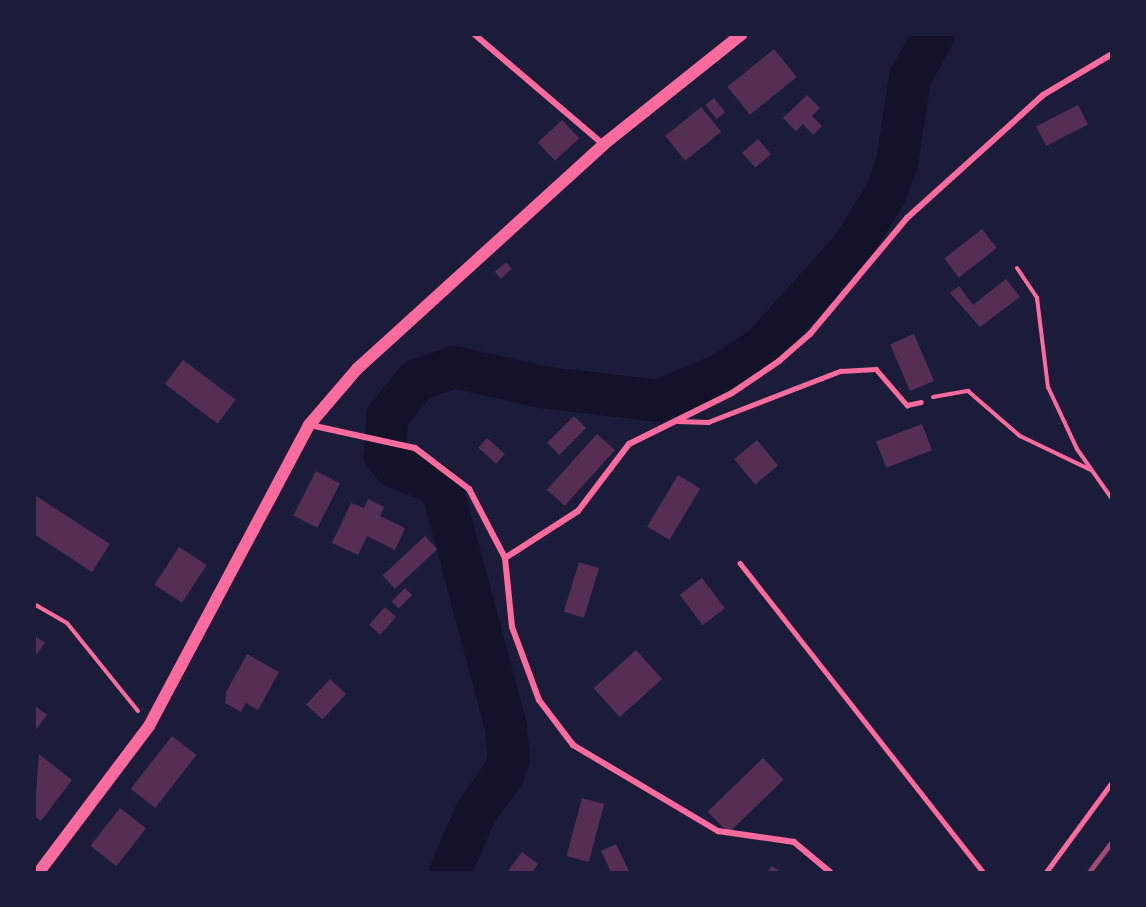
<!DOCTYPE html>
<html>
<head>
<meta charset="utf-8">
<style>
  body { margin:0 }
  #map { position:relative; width:1146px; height:907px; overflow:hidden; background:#1b1b3a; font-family:"Varela Round",sans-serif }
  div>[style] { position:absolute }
  .river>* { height:42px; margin:-21px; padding:0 21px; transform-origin:21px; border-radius:21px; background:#12122b }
  .building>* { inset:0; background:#542f53; transform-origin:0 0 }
  .path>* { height:4px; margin:-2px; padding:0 2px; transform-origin:2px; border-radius:2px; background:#ff6b9d }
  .service>* { height:4.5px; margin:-2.25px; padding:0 2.25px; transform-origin:2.25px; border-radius:2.25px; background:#ff6b9d }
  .minor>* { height:6px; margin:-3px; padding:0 3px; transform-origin:3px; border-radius:3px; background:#ff6b9d }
  .secondary>* { height:12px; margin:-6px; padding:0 6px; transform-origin:6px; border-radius:6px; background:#ff6b9d }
  .rail>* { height:4.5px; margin:-2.25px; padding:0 2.25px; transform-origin:2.25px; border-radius:2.25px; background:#a44b75 }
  span { translate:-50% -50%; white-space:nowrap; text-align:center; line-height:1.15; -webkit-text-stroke:6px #1b1b3a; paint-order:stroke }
  .frame { position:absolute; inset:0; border:36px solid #1b1b3a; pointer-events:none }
</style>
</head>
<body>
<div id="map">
  <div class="river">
    <i style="left:450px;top:872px;width:65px;rotate:-66.6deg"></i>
    <i style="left:476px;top:812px;width:46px;rotate:-53.9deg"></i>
    <i style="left:503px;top:775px;width:18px;rotate:-71deg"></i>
    <i style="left:509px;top:758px;width:31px;rotate:-96deg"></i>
    <i style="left:506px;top:727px;width:239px;rotate:-105deg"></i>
    <i style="left:444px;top:496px;width:16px;rotate:-125deg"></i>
    <i style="left:435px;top:483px;width:43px;rotate:-158.2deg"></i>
    <i style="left:395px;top:467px;width:16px;rotate:-130deg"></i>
    <i style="left:385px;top:455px;width:38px;rotate:-87deg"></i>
    <i style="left:387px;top:417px;width:48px;rotate:-51deg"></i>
    <i style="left:417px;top:380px;width:39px;rotate:-19deg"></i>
    <i style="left:454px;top:367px;width:89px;rotate:12.9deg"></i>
    <i style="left:541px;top:387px;width:118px;rotate:6.8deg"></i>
    <i style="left:658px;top:401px;width:67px;rotate:-22.8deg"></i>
    <i style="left:720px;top:375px;width:51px;rotate:-33.1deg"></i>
    <i style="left:763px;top:347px;width:135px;rotate:-48deg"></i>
    <i style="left:853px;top:247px;width:63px;rotate:-58.6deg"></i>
    <i style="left:886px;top:193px;width:32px;rotate:-70deg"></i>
    <i style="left:897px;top:163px;width:86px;rotate:-81.3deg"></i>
    <i style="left:910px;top:78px;width:50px;rotate:-61.4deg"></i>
  </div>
  <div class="building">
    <i style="left:774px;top:49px;width:36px;height:60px;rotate:51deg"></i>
    <i style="clip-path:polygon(807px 95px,820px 108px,812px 116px,822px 126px,813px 135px,803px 124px,796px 131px,783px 118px)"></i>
    <i style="left:714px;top:98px;width:18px;height:11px;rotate:52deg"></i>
    <i style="left:1078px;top:105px;width:22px;height:47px;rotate:63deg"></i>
    <i style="left:701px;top:107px;width:32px;height:46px;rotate:51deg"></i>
    <i style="left:562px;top:120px;width:25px;height:33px;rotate:47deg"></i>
    <i style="left:758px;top:139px;width:20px;height:21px;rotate:49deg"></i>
    <i style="left:982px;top:229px;width:24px;height:48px;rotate:52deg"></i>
    <i style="left:506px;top:262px;width:9px;height:15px;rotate:49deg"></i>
    <i style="clip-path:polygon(1006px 279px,1020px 297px,980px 327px,950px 293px,959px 286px,973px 305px)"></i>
    <i style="left:914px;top:334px;width:51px;height:26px;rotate:67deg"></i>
    <i style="left:183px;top:360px;width:66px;height:30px;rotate:37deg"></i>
    <i style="left:574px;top:416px;width:17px;height:38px;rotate:45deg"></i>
    <i style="left:922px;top:424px;width:28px;height:49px;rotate:69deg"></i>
    <i style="left:597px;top:434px;width:24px;height:75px;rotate:42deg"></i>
    <i style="left:487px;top:438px;width:24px;height:13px;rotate:42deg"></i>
    <i style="left:757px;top:440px;width:33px;height:30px;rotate:50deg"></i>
    <i style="left:316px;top:471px;width:27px;height:50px;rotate:27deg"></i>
    <i style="left:678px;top:475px;width:26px;height:60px;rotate:31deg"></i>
    <i style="clip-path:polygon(36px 496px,110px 544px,92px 572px,34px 534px)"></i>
    <i style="clip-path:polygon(368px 499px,384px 507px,380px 516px,405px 528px,395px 550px,367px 536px,358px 555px,332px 543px,351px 503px,364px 508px)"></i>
    <i style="left:425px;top:536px;width:18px;height:58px;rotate:47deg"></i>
    <i style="left:179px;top:547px;width:33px;height:45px;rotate:33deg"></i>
    <i style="left:579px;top:562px;width:21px;height:52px;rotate:17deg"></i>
    <i style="left:702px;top:578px;width:38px;height:28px;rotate:53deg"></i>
    <i style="left:405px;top:588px;width:10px;height:19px;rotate:45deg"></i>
    <i style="left:385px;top:607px;width:15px;height:24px;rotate:42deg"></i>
    <i style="clip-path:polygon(34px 635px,45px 643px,34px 658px)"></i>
    <i style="left:636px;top:650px;width:39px;height:57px;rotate:48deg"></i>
    <i style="clip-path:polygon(247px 654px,279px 672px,258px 710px,246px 703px,241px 712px,225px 703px,226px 692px)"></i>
    <i style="left:330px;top:679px;width:22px;height:35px;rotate:43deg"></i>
    <i style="clip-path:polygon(34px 705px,47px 715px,34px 732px)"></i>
    <i style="left:172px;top:736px;width:31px;height:67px;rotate:38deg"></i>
    <i style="clip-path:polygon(39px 754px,72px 780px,41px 821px,34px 816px)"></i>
    <i style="left:763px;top:758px;width:30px;height:77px;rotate:46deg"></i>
    <i style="left:582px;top:798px;width:23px;height:60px;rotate:15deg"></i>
    <i style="left:120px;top:808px;width:33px;height:48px;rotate:38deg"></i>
    <i style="clip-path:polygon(616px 844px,629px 871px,626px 872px,611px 872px,601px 851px)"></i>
    <i style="clip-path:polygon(522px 852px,538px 864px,532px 872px,507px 872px)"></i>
    <i style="clip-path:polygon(772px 866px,781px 872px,767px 872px)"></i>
  </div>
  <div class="path">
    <i style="left:1017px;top:268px;width:36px;rotate:56deg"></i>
    <i style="left:1037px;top:298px;width:90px;rotate:83deg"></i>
    <i style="left:1048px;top:387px;width:68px;rotate:64.9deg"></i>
    <i style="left:1077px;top:449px;width:61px;rotate:55deg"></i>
    <i style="left:933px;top:397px;width:36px;rotate:-10deg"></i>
    <i style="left:968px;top:391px;width:69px;rotate:40.9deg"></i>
    <i style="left:1020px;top:436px;width:79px;rotate:25.6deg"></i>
    <i style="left:34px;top:604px;width:38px;rotate:30deg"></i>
    <i style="left:67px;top:623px;width:113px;rotate:51.1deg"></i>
  </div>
  <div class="service">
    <i style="left:677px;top:421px;width:31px;rotate:2deg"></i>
    <i style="left:708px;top:422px;width:142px;rotate:-21.1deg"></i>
    <i style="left:840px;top:371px;width:36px;rotate:-3deg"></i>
    <i style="left:876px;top:369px;width:48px;rotate:49.3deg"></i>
    <i style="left:907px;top:405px;width:14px;rotate:-12deg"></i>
    <i style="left:740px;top:563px;width:393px;rotate:51.8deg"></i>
    <i style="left:1046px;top:872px;width:112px;rotate:-53.7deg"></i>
  </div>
  <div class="minor">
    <i style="left:474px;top:34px;width:170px;rotate:40.5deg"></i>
    <i style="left:310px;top:425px;width:107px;rotate:12.4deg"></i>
    <i style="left:415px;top:448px;width:68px;rotate:37.2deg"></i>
    <i style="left:469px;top:489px;width:78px;rotate:62.4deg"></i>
    <i style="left:505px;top:558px;width:69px;rotate:84.2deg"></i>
    <i style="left:512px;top:627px;width:78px;rotate:69.7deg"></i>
    <i style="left:539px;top:700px;width:56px;rotate:52.9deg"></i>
    <i style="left:573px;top:745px;width:169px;rotate:30.7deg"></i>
    <i style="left:718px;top:831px;width:77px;rotate:8.2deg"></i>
    <i style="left:794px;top:842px;width:47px;rotate:39.8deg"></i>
    <i style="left:505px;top:558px;width:87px;rotate:-32.8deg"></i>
    <i style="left:578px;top:511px;width:84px;rotate:-52.7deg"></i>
    <i style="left:629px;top:444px;width:115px;rotate:-26.3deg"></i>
    <i style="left:732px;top:393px;width:57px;rotate:-34.2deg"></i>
    <i style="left:779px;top:361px;width:41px;rotate:-41.1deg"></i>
    <i style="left:810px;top:334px;width:151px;rotate:-50.1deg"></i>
    <i style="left:907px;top:218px;width:183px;rotate:-42.1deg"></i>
    <i style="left:1043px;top:95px;width:80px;rotate:-30.7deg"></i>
  </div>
  <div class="secondary">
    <i style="left:39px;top:872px;width:183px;rotate:-53deg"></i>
    <i style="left:149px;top:726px;width:341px;rotate:-62deg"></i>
    <i style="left:309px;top:425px;width:74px;rotate:-49.4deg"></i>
    <i style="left:357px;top:369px;width:334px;rotate:-42.3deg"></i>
    <i style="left:604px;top:144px;width:176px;rotate:-38.6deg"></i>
  </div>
  <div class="rail">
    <i style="left:1089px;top:872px;width:38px;rotate:-53deg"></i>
  </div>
  <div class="frame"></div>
</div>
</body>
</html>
